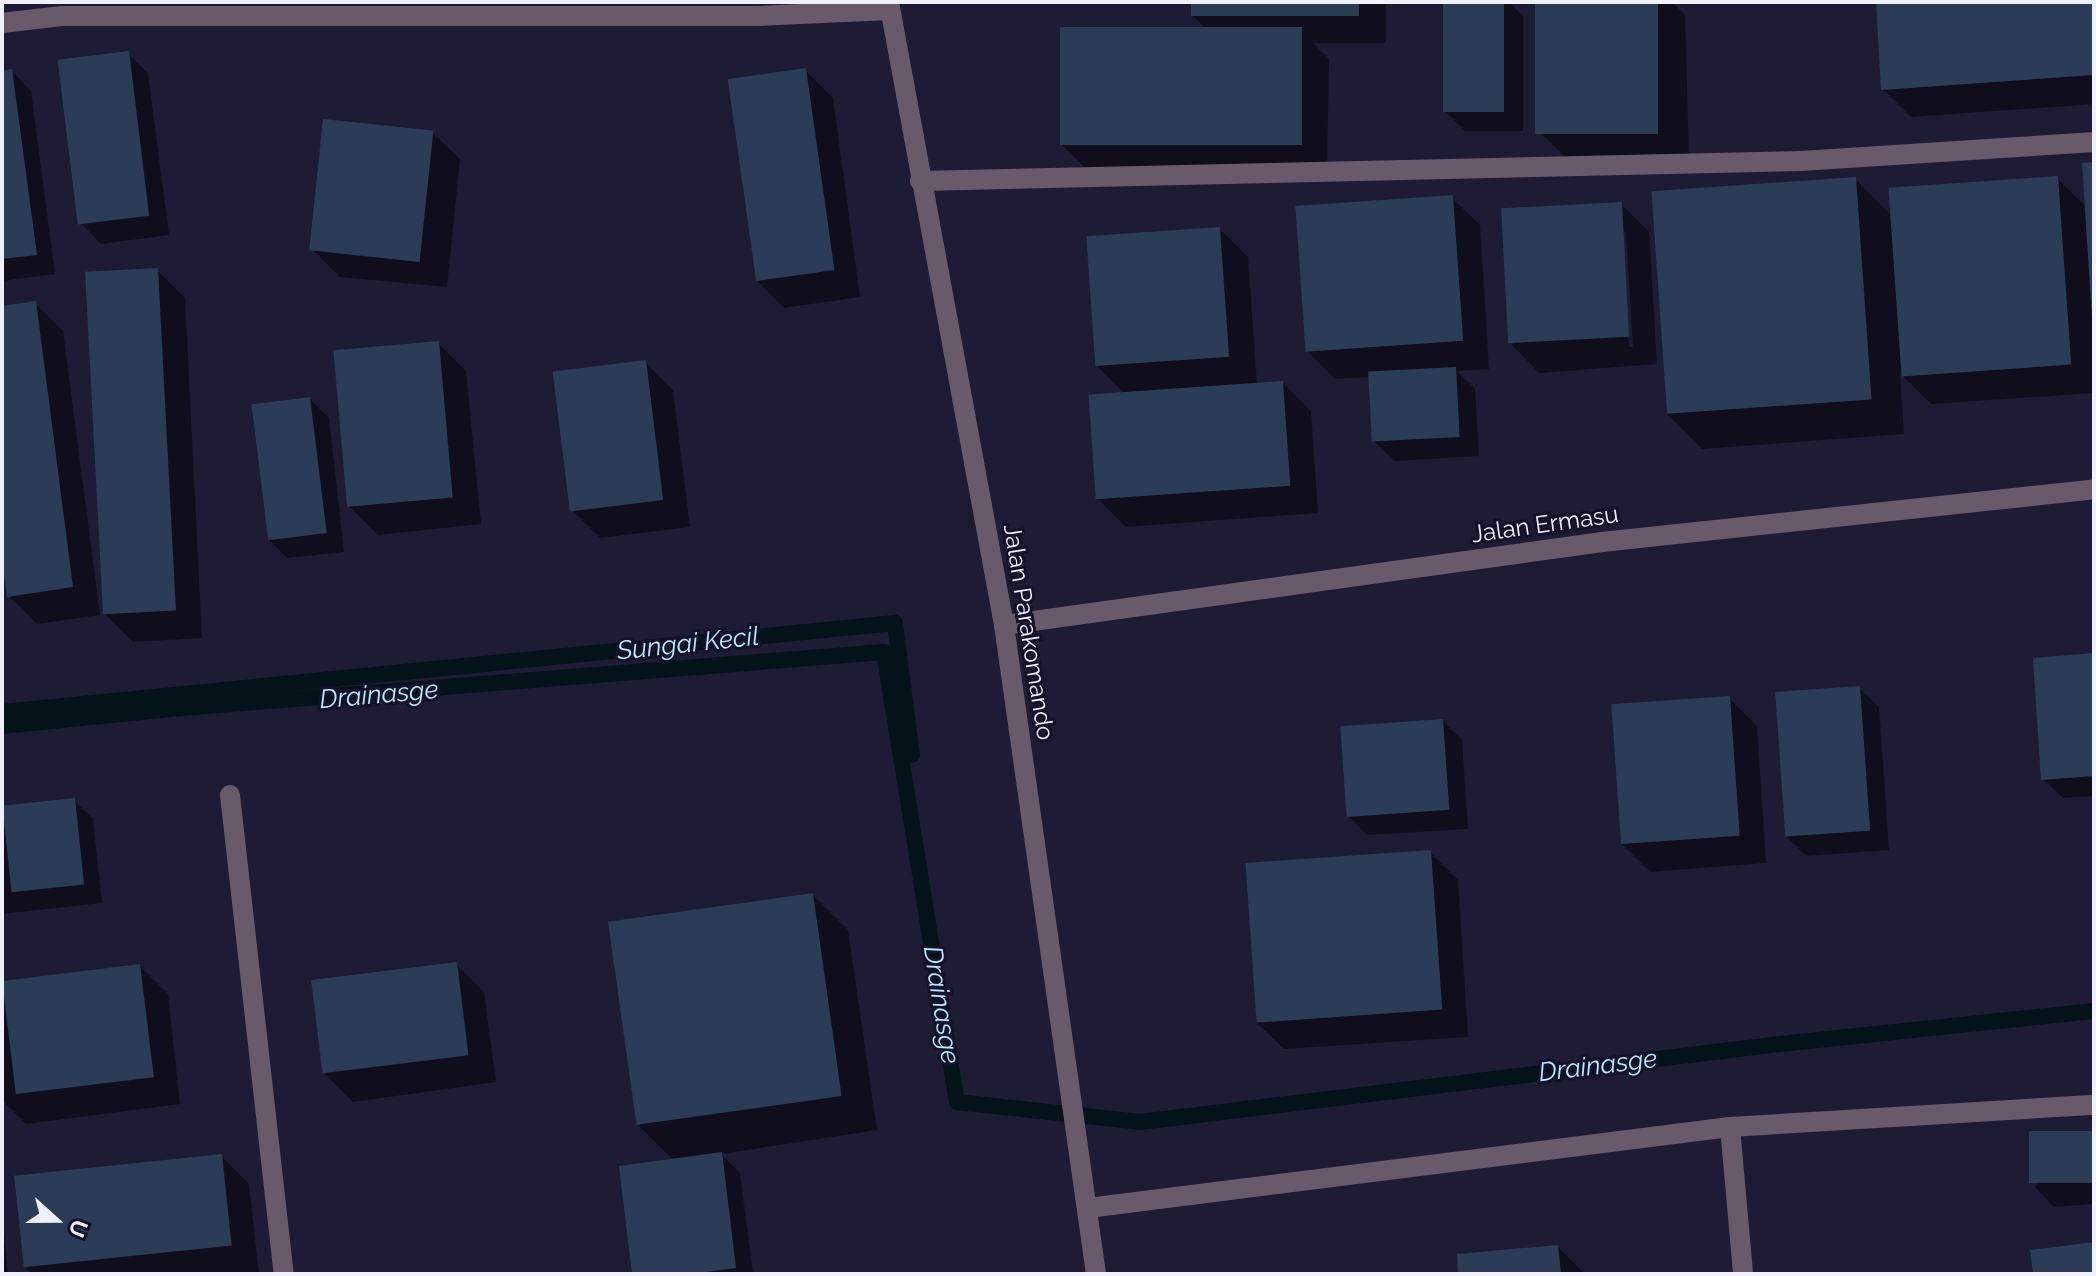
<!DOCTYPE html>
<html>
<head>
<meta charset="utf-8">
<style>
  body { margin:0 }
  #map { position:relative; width:2096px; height:1276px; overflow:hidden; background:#1e1b35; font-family:Raleway,sans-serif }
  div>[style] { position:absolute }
  .shadow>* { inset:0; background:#0007 }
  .stream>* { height:16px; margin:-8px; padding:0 8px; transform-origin:8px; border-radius:8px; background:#031319 }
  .building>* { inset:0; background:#2b3d56; transform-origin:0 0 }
  .minor>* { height:20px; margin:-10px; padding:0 10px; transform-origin:10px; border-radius:10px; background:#685a6a }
  .tertiary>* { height:20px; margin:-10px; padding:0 10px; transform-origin:10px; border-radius:10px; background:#685a6a }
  span { translate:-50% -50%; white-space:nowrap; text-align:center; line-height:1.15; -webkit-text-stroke:6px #15112a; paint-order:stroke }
  .street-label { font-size:24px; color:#f0effe }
  .water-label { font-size:26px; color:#b7ebfe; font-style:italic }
  .frame { position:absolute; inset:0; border:4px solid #f0effe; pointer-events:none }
  .north { position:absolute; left:16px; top:1180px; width:80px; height:80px; -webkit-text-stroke:6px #15112a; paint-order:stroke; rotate:111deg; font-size:22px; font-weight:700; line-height:32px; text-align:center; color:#f0effe }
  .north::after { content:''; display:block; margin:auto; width:28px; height:36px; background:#f0effe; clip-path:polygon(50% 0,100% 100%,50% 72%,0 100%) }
</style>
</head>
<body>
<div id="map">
  <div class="shadow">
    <i style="clip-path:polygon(1192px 2px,1386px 2px,1386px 43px,1313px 43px,1329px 59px,1327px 174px,1089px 172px,1061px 144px,1207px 30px,1192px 15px)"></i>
    <i style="clip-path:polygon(1445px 2px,1509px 2px,1523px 16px,1523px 131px,1465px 131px,1445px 111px)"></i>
    <i style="clip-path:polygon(1537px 2px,1672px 2px,1685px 15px,1689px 157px,1569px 161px,1541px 133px)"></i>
    <i style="clip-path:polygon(1878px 2px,2094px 2px,2094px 104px,1911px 117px,1883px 89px)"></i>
    <i style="clip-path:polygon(128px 54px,148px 73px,169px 235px,101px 244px,82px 224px)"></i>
    <i style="clip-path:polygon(805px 70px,833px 98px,860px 297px,784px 308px,756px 280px)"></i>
    <i style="clip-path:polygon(12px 71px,31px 91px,55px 274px,2px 281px,2px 73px)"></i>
    <i style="clip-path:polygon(432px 132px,460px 159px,447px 287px,340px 277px,312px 249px)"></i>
    <i style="clip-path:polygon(2094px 164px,2094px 393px,1931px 404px,1900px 373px,1904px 434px,1702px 449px,1667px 414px,1855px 179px,1892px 216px,2057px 178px,2087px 208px)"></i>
    <i style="clip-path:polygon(1452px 198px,1480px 225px,1489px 369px,1457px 371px,1475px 389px,1479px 456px,1394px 461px,1375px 442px,1370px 377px,1335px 379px,1307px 351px)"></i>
    <i style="clip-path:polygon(evenodd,1621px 204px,1649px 232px,1657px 364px,1539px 373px,1512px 345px,1621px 204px,1622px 232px,1626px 232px,1633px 347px,1629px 347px,1622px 232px)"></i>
    <i style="clip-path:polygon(1220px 229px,1248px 257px,1257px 385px,1283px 383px,1311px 411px,1318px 513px,1126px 527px,1098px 499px,1125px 394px,1097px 366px)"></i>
    <i style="clip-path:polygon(157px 270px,185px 298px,202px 638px,133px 642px,105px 614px)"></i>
    <i style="clip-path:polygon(35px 303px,63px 331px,100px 615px,37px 624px,9px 596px,6px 571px,2px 572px,2px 308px)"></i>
    <i style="clip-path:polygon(438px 343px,466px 371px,481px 524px,378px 535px,350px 507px)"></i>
    <i style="clip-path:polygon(645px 362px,673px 390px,690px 527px,600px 538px,572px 510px)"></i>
    <i style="clip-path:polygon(310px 399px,329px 418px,344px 552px,287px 558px,268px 539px)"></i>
    <i style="clip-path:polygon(2094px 655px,2094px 796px,2063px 798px,2043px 779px)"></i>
    <i style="clip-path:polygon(1859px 688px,1879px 707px,1889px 850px,1806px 856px,1786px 836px)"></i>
    <i style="clip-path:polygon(1729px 698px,1757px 726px,1766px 863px,1650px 872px,1622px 844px)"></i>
    <i style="clip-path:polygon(1443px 721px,1462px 740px,1468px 829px,1367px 835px,1348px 816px)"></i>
    <i style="clip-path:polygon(74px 800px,93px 819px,102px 903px,2px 914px,2px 808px)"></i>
    <i style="clip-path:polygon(1430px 852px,1458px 880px,1468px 1037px,1284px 1049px,1256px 1022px)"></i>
    <i style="clip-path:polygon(813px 895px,848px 930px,877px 1130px,721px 1154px,740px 1173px,753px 1274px,634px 1274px,673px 1160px,639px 1126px)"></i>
    <i style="clip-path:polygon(456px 964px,484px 992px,496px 1082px,353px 1102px,325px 1074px)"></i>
    <i style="clip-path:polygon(140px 966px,168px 994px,180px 1104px,26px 1124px,2px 1100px,2px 984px)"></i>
    <i style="clip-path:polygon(2094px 1133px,2094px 1204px,2054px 1207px,2035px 1187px)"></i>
    <i style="clip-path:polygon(221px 1156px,249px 1184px,259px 1273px,32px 1274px,26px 1268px)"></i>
    <i style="clip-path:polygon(2px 1215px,8px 1274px,2px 1274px)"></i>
    <i style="clip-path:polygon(1558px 1247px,1585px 1274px,1460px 1274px)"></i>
  </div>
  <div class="stream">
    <i style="left:2px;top:712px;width:897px;rotate:-5.69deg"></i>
    <i style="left:895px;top:623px;width:133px;rotate:82.7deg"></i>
    <i style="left:2px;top:726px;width:180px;rotate:-5.7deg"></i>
    <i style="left:181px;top:708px;width:705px;rotate:-4.55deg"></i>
    <i style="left:884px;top:652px;width:456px;rotate:80.8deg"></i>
    <i style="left:957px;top:1102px;width:184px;rotate:6.2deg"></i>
    <i style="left:1140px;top:1122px;width:645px;rotate:-6.95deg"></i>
    <i style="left:1780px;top:1044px;width:316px;rotate:-6deg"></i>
  </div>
  <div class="building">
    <i style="left:1191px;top:2px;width:168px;height:14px"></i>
    <i style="left:1443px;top:2px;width:61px;height:110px"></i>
    <i style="left:1535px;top:2px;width:123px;height:132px"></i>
    <i style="clip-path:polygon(1876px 2px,2094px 2px,2094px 75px,1881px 90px)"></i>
    <i style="left:1060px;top:27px;width:242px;height:118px"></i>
    <i style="left:129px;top:51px;width:166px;height:72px;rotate:83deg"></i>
    <i style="left:806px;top:68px;width:204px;height:79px;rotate:82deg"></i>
    <i style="clip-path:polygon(12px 69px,37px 255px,2px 259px,2px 71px)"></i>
    <i style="left:323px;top:119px;width:111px;height:132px;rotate:6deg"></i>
    <i style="clip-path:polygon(2094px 162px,2094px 318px,2092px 318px,2082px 163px)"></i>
    <i style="left:2058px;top:176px;width:189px;height:170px;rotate:86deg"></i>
    <i style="left:1856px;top:177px;width:223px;height:205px;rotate:86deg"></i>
    <i style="left:1453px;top:195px;width:146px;height:158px;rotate:86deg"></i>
    <i style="left:1622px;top:202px;width:135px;height:121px;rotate:87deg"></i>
    <i style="left:1220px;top:227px;width:130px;height:134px;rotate:86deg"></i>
    <i style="left:158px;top:268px;width:343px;height:73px;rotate:87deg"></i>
    <i style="clip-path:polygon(36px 301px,73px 587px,7px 597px,2px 558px,2px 306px)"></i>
    <i style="left:439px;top:341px;width:157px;height:106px;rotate:85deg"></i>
    <i style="left:646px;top:360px;width:141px;height:94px;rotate:83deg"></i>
    <i style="left:1456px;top:367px;width:70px;height:88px;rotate:87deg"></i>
    <i style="left:1283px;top:381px;width:105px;height:195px;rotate:86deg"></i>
    <i style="left:310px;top:397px;width:137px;height:59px;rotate:83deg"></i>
    <i style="clip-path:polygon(2094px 653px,2094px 776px,2041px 780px,2033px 658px)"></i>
    <i style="left:1860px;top:686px;width:145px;height:85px;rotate:86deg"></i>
    <i style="left:1730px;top:696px;width:140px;height:119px;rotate:86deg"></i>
    <i style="left:1443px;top:719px;width:91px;height:103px;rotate:86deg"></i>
    <i style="left:75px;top:798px;width:87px;height:73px;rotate:84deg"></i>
    <i style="left:1431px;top:850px;width:160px;height:186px;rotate:86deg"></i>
    <i style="left:813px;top:893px;width:205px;height:207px;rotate:82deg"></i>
    <i style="left:457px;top:962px;width:94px;height:147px;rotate:83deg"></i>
    <i style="left:140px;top:964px;width:114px;height:139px;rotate:83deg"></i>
    <i style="left:2094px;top:1131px;width:52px;height:65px;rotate:90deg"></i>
    <i style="clip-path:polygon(722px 1152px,736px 1268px,691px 1274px,632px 1274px,619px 1166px)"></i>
    <i style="left:222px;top:1154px;width:92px;height:209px;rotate:84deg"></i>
    <i style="clip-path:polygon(2094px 1242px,2094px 1274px,2033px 1274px,2030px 1250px)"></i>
    <i style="clip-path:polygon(1558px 1245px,1561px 1274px,1458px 1274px,1457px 1254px)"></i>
  </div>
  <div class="minor">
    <i style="left:2px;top:23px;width:60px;rotate:-6.7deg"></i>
    <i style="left:62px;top:16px;width:697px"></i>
    <i style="left:759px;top:16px;width:131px;rotate:-2.6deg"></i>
    <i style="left:920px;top:181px;width:881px;rotate:-1.3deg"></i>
    <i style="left:1801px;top:161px;width:294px;rotate:-3.7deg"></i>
    <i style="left:230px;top:795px;width:482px;rotate:83.6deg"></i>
    <i style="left:1730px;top:1127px;width:148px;rotate:84.9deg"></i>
    <i style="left:1088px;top:1208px;width:647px;rotate:-7.19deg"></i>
    <i style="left:1730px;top:1127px;width:365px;rotate:-3.5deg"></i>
  </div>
  <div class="tertiary">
    <i style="left:889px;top:2px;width:634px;rotate:79.54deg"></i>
    <i style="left:1004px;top:625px;width:655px;rotate:81.93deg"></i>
    <i style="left:1004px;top:625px;width:604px;rotate:-7.9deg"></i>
    <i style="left:1602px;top:542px;width:495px;rotate:-6.1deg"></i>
  </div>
  <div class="street-label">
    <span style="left:1545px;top:524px;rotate:-8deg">Jalan Ermasu</span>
    <span style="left:1029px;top:632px;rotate:81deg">Jalan Parakomando</span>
  </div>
  <div class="water-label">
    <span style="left:688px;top:644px;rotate:-6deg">Sungai Kecil</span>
    <span style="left:379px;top:695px;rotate:-5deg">Drainasge</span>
    <span style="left:941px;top:1005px;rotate:81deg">Drainasge</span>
    <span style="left:1598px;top:1066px;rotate:-7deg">Drainasge</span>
  </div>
  <div class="frame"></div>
  <div class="north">U</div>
</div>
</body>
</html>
